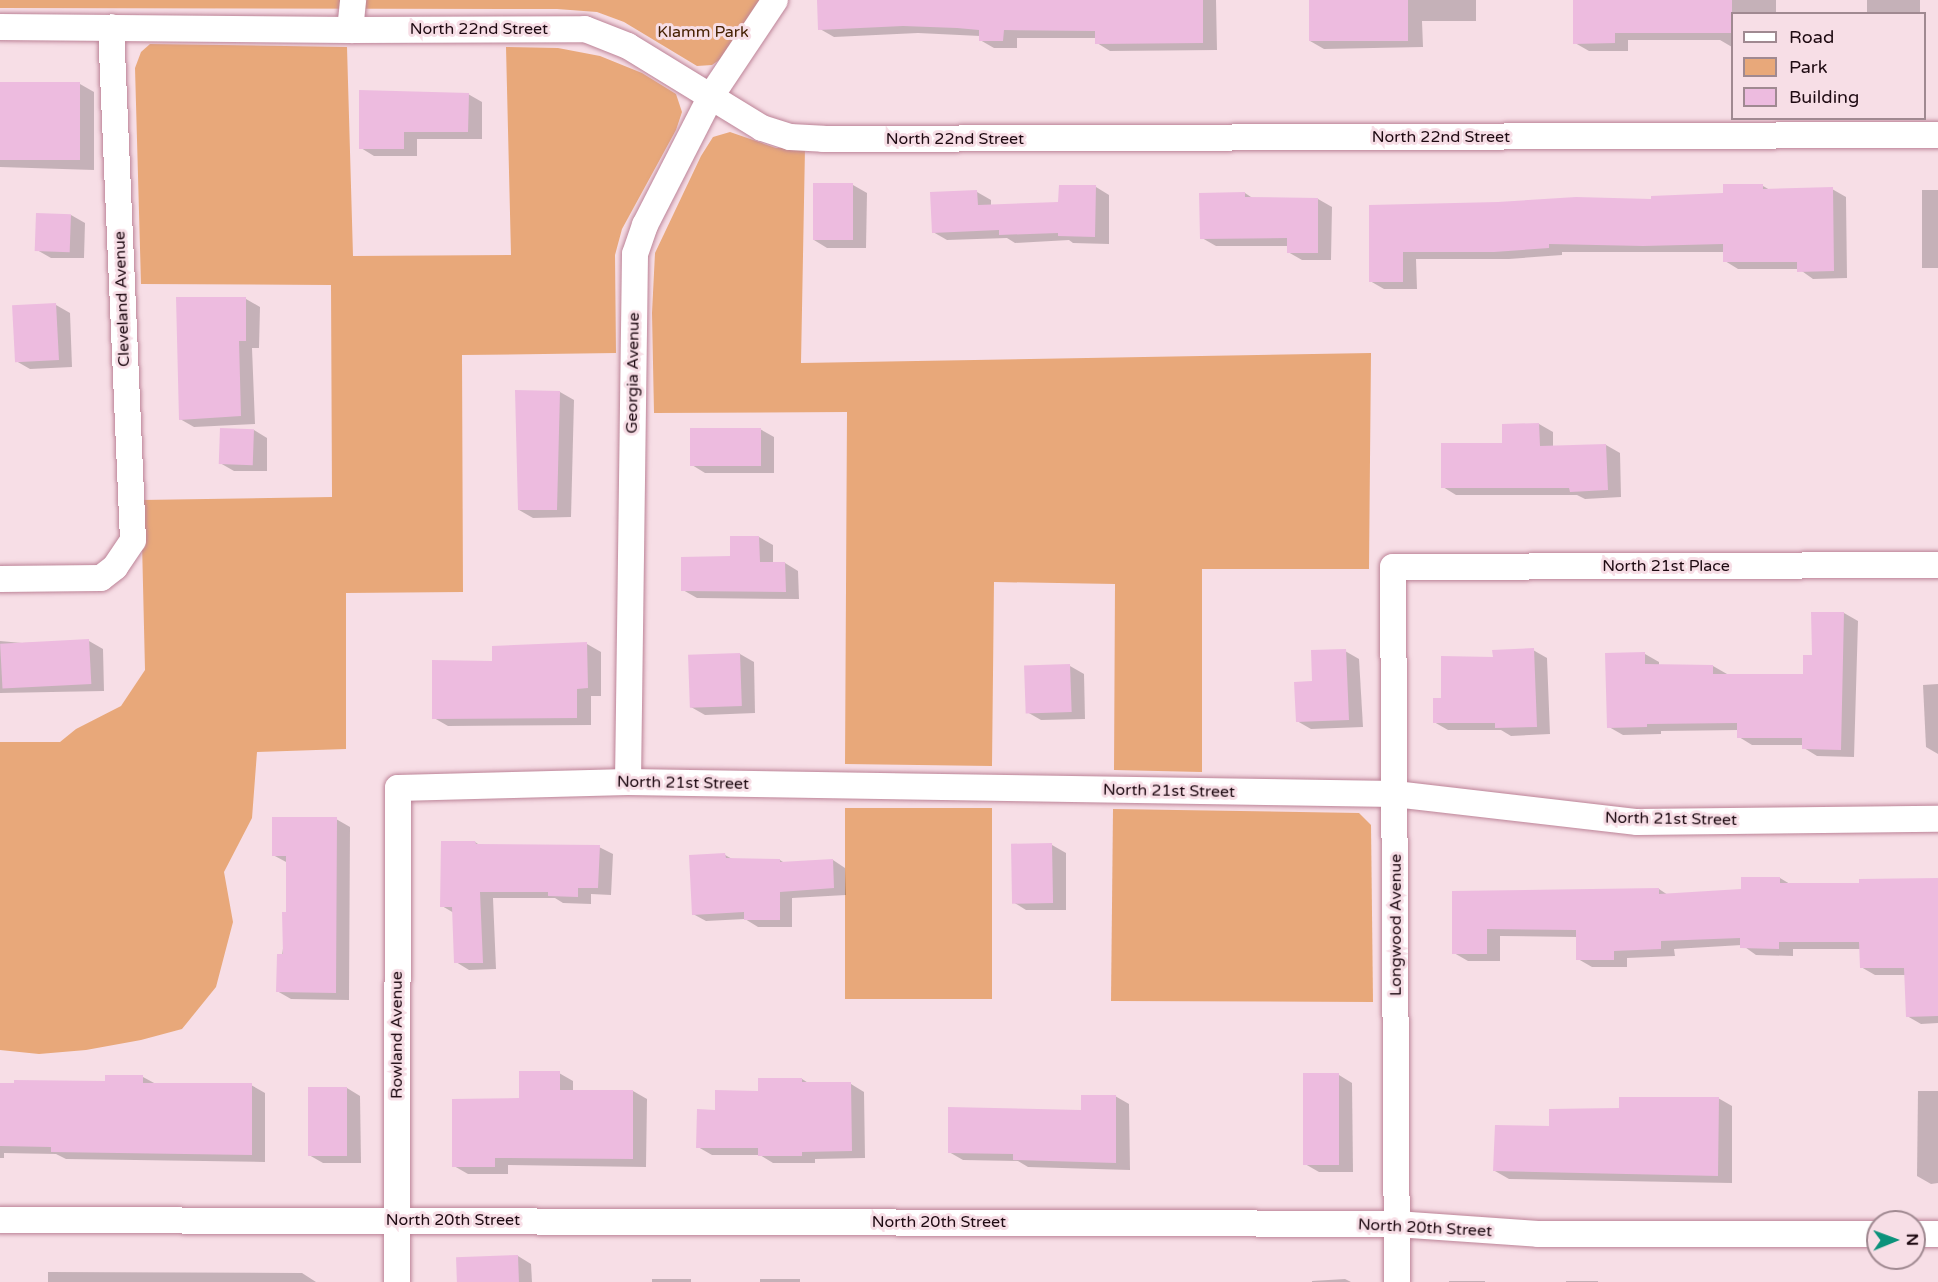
<!DOCTYPE html>
<html>
<head>
<meta charset="utf-8">
<style>
  body { margin:0 }
  #map { position:relative; width:1938px; height:1282px; overflow:hidden; background:#f7dee6; font-family:"Varela Round",sans-serif }
  div>[style] { position:absolute }
  .green>* { inset:0; background:#e8a87a; transform-origin:0 0 }
  .shadow>* { inset:0; background:#0003; transform-origin:0 0 }
  .building>* { inset:0; background:#edbbdf; transform-origin:0 0 }
  .roads { filter:drop-shadow(0 0 2px #bc8397) drop-shadow(0 0 2px #bc8397) }
  .minor>* { height:26px; margin:-13px; padding:0 13px; transform-origin:13px; border-radius:13px; background:#fff }
  span { translate:-50% -50%; white-space:nowrap; text-align:center; line-height:1.15; -webkit-text-stroke:6px #f7dee6; paint-order:stroke }
  .street-label { font-size:16px; color:#1e0a12 }
  .park-label { font-size:16px; color:#452102 }
  .legend { position:absolute; left:1731px; top:12px; width:195px; height:108px; box-sizing:border-box; background:#f7dee6; border:2px solid #a08991; margin:0; padding:8px 10px; list-style:none; font-size:18px; color:#1e0a12 }
  .legend li { display:flex; align-items:center; gap:12px; height:30px }
  .legend b { width:30px; border:2px solid #a08991 }
  .north { position:absolute; left:1866px; top:1210px; width:60px; height:60px; box-sizing:border-box; background:#f7dee6; border:2px solid #a08991; border-radius:50%; rotate:89deg; font-size:16px; font-weight:700; line-height:24px; text-align:center; color:#1e0a12 }
  .north::after { content:''; display:block; margin:auto; width:21px; height:27px; background:#0c927b; clip-path:polygon(50% 0,100% 100%,50% 72%,0 100%) }
</style>
</head>
<body>
<div id="map">
  <div class="green">
    <i style="clip-path:polygon(0 0,763px 0,729px 53px,712px 65px,697px 66px,624px 22px,597px 12px,557px 9px,0 8px)"></i>
    <i style="clip-path:polygon(150px 44px,347px 47px,353px 256px,511px 255px,506px 47px,558px 48px,600px 56px,642px 73px,676px 94px,682px 112px,676px 130px,622px 229px,615px 255px,616px 353px,462px 355px,463px 592px,346px 593px,346px 749px,257px 752px,252px 818px,224px 872px,233px 922px,216px 987px,182px 1029px,141px 1040px,86px 1050px,39px 1054px,0 1050px,0 742px,60px 742px,76px 729px,121px 706px,145px 670px,141px 500px,332px 497px,331px 285px,141px 284px,135px 68px,141px 52px)"></i>
    <i style="clip-path:polygon(730px 132px,776px 148px,805px 148px,801px 363px,1371px 353px,1369px 569px,1202px 569px,1202px 772px,1114px 770px,1115px 584px,994px 582px,992px 766px,845px 764px,847px 412px,654px 413px,652px 313px,655px 253px,701px 156px,713px 137px)"></i>
    <i style="left:845px;top:808px;width:147px;height:191px"></i>
    <i style="clip-path:polygon(1113px 809px,1359px 813px,1371px 825px,1373px 1002px,1111px 1001px)"></i>
  </div>
  <div class="shadow">
    <i style="clip-path:polygon(818px 0,1216px 0,1217px 50px,1110px 51px,1097px 43px,1097px 38px,1017px 38px,1017px 48px,994px 48px,980px 40px,980px 36px,918px 33px,834px 37px,820px 29px)"></i>
    <i style="clip-path:polygon(1311px 0,1476px 0,1476px 21px,1422px 21px,1423px 47px,1324px 49px,1310px 41px)"></i>
    <i style="clip-path:polygon(1574px 0,1776px 0,1776px 14px,1732px 14px,1732px 47px,1720px 40px,1628px 40px,1628px 51px,1589px 51px,1575px 43px)"></i>
    <i style="left:1867px;top:0;width:53px;height:14px"></i>
    <i style="clip-path:polygon(0 83px,80px 84px,94px 92px,94px 170px,0 167px)"></i>
    <i style="clip-path:polygon(468px 94px,482px 102px,482px 139px,417px 139px,417px 156px,374px 156px,361px 148px)"></i>
    <i style="clip-path:polygon(853px 185px,867px 193px,866px 248px,827px 248px,814px 240px)"></i>
    <i style="clip-path:polygon(1763px 186px,1770px 190px,1832px 189px,1846px 197px,1847px 278px,1813px 279px,1799px 269px,1738px 269px,1725px 261px,1725px 252px,1562px 252px,1562px 255px,1509px 259px,1416px 259px,1417px 289px,1384px 289px,1370px 281px,1371px 206px,1653px 201px,1725px 194px)"></i>
    <i style="clip-path:polygon(1096px 187px,1109px 195px,1109px 244px,1073px 243px,1069px 240px,1015px 243px,1007px 238px,947px 240px,933px 232px,977px 192px,991px 200px,991px 206px,1060px 204px)"></i>
    <i style="left:1922px;top:190px;width:16px;height:78px"></i>
    <i style="clip-path:polygon(1245px 193px,1254px 199px,1318px 199px,1332px 207px,1331px 260px,1302px 260px,1288px 252px,1288px 246px,1216px 246px,1202px 238px)"></i>
    <i style="clip-path:polygon(71px 215px,85px 223px,84px 258px,51px 258px,37px 250px)"></i>
    <i style="clip-path:polygon(246px 299px,260px 307px,259px 348px,252px 348px,255px 424px,194px 427px,180px 419px)"></i>
    <i style="clip-path:polygon(56px 305px,70px 313px,72px 367px,30px 369px,16px 361px)"></i>
    <i style="clip-path:polygon(560px 392px,574px 400px,571px 517px,533px 518px,519px 510px)"></i>
    <i style="clip-path:polygon(1539px 424px,1553px 432px,1553px 447px,1606px 445px,1620px 453px,1621px 497px,1585px 499px,1577px 495px,1456px 495px,1443px 487px,1504px 444px)"></i>
    <i style="clip-path:polygon(760px 429px,774px 437px,774px 473px,705px 473px,692px 465px)"></i>
    <i style="clip-path:polygon(254px 430px,267px 438px,267px 471px,234px 471px,220px 463px)"></i>
    <i style="clip-path:polygon(759px 537px,773px 545px,773px 563px,785px 563px,798px 571px,799px 599px,697px 598px,683px 590px)"></i>
    <i style="clip-path:polygon(1844px 613px,1858px 621px,1854px 757px,1817px 756px,1804px 748px,1804px 745px,1752px 745px,1739px 737px,1739px 730px,1661px 731px,1661px 734px,1623px 735px,1609px 727px,1645px 654px,1659px 662px,1659px 666px,1713px 666px,1727px 674px,1804px 676px,1814px 657px,1813px 614px)"></i>
    <i style="clip-path:polygon(0 641px,22px 643px,89px 641px,103px 649px,104px 691px,0 693px)"></i>
    <i style="clip-path:polygon(587px 644px,601px 652px,601px 696px,591px 696px,591px 725px,448px 726px,434px 718px,493px 662px)"></i>
    <i style="clip-path:polygon(1533px 650px,1547px 658px,1550px 734px,1511px 736px,1501px 730px,1448px 730px,1434px 722px,1442px 700px,1494px 658px)"></i>
    <i style="clip-path:polygon(1345px 651px,1359px 659px,1363px 727px,1311px 729px,1297px 721px,1313px 682px)"></i>
    <i style="clip-path:polygon(740px 654px,754px 662px,755px 713px,705px 715px,691px 707px)"></i>
    <i style="clip-path:polygon(1070px 666px,1084px 674px,1085px 719px,1041px 720px,1027px 712px)"></i>
    <i style="clip-path:polygon(1938px 684px,1938px 754px,1926px 747px,1923px 685px)"></i>
    <i style="clip-path:polygon(336px 819px,350px 827px,349px 1000px,291px 999px,277px 991px,288px 913px,288px 863px,273px 855px)"></i>
    <i style="clip-path:polygon(475px 842px,481px 846px,599px 847px,613px 854px,611px 895px,591px 894px,591px 904px,563px 903px,555px 898px,493px 898px,496px 969px,469px 970px,456px 962px,454px 913px,442px 906px)"></i>
    <i style="clip-path:polygon(1052px 845px,1066px 853px,1066px 910px,1026px 910px,1013px 902px)"></i>
    <i style="clip-path:polygon(725px 855px,734px 860px,780px 860px,786px 864px,833px 860px,845px 868px,846px 895px,792px 898px,792px 927px,758px 927px,745px 919px,706px 921px,693px 914px)"></i>
    <i style="clip-path:polygon(1780px 878px,1790px 884px,1860px 884px,1938px 879px,1938px 1023px,1921px 1024px,1907px 1016px,1906px 975px,1875px 975px,1861px 967px,1861px 949px,1793px 949px,1793px 956px,1756px 955px,1742px 945px,1674px 949px,1675px 956px,1627px 958px,1627px 967px,1592px 967px,1578px 959px,1578px 937px,1500px 936px,1500px 961px,1468px 961px,1454px 953px,1453px 892px,1659px 889px,1668px 895px,1742px 890px)"></i>
    <i style="clip-path:polygon(559px 1073px,573px 1081px,573px 1091px,633px 1091px,647px 1099px,646px 1167px,508px 1165px,508px 1174px,468px 1174px,454px 1166px,520px 1100px)"></i>
    <i style="clip-path:polygon(1339px 1075px,1352px 1083px,1353px 1172px,1319px 1172px,1305px 1164px)"></i>
    <i style="clip-path:polygon(143px 1077px,156px 1084px,251px 1085px,265px 1093px,265px 1162px,66px 1159px,56px 1154px,4px 1153px,4px 1158px,0 1158px,0 1084px,106px 1082px)"></i>
    <i style="clip-path:polygon(802px 1079px,810px 1084px,851px 1084px,864px 1092px,865px 1158px,815px 1159px,815px 1163px,773px 1163px,760px 1155px,712px 1155px,698px 1147px,717px 1111px,759px 1092px)"></i>
    <i style="clip-path:polygon(347px 1088px,360px 1096px,361px 1163px,323px 1163px,309px 1155px)"></i>
    <i style="clip-path:polygon(1918px 1091px,1938px 1091px,1938px 1183px,1931px 1184px,1917px 1176px)"></i>
    <i style="clip-path:polygon(1115px 1096px,1129px 1104px,1130px 1170px,1028px 1167px,1018px 1161px,963px 1160px,949px 1152px,1082px 1111px)"></i>
    <i style="clip-path:polygon(1718px 1098px,1732px 1106px,1732px 1183px,1509px 1179px,1495px 1171px,1551px 1128px,1621px 1110px)"></i>
    <i style="clip-path:polygon(518px 1256px,531px 1264px,532px 1282px,458px 1282px)"></i>
    <i style="clip-path:polygon(48px 1272px,302px 1273px,316px 1282px,40px 1282px,48px 1282px)"></i>
    <i style="left:652px;top:1279px;width:39px;height:3px"></i>
    <i style="left:760px;top:1279px;width:40px;height:3px"></i>
    <i style="clip-path:polygon(1345px 1279px,1351px 1282px,1312px 1282px,1312px 1281px)"></i>
    <i style="left:1449px;top:1281px;width:36px;height:1px"></i>
    <i style="left:1566px;top:1281px;width:32px;height:1px"></i>
  </div>
  <div class="building">
    <i style="clip-path:polygon(817px 0,1203px 0,1203px 43px,1095px 44px,1095px 31px,1004px 30px,1003px 41px,979px 41px,979px 30px,957px 28px,903px 26px,818px 30px)"></i>
    <i style="left:1309px;top:0;width:99px;height:41px"></i>
    <i style="clip-path:polygon(1573px 0,1732px 0,1732px 33px,1615px 33px,1615px 43px,1573px 44px)"></i>
    <i style="left:0;top:82px;width:80px;height:78px"></i>
    <i style="clip-path:polygon(359px 90px,469px 93px,468px 132px,404px 132px,404px 149px,359px 149px)"></i>
    <i style="left:813px;top:183px;width:40px;height:57px"></i>
    <i style="clip-path:polygon(1723px 184px,1763px 184px,1763px 189px,1833px 187px,1834px 271px,1797px 272px,1797px 262px,1723px 262px,1723px 244px,1643px 246px,1549px 244px,1549px 248px,1494px 252px,1403px 252px,1403px 282px,1369px 282px,1369px 205px,1498px 202px,1576px 197px,1651px 199px,1651px 196px,1723px 193px)"></i>
    <i style="clip-path:polygon(1059px 185px,1096px 185px,1095px 237px,1058px 236px,1058px 233px,999px 235px,999px 230px,932px 233px,930px 192px,977px 190px,978px 205px,1058px 202px)"></i>
    <i style="clip-path:polygon(1245px 192px,1245px 197px,1318px 198px,1318px 253px,1287px 253px,1287px 238px,1200px 239px,1199px 193px)"></i>
    <i style="left:36px;top:213px;width:35px;height:38px;rotate:2deg"></i>
    <i style="clip-path:polygon(176px 297px,246px 297px,246px 341px,239px 341px,241px 416px,179px 420px)"></i>
    <i style="left:56px;top:303px;width:57px;height:44px;rotate:87deg"></i>
    <i style="clip-path:polygon(515px 390px,560px 391px,557px 510px,518px 510px)"></i>
    <i style="clip-path:polygon(1539px 423px,1540px 446px,1606px 444px,1608px 490px,1570px 492px,1569px 488px,1441px 488px,1441px 443px,1502px 443px,1502px 424px)"></i>
    <i style="left:220px;top:428px;width:34px;height:36px;rotate:2deg"></i>
    <i style="left:690px;top:428px;width:71px;height:38px"></i>
    <i style="clip-path:polygon(730px 536px,759px 536px,760px 562px,785px 562px,786px 592px,681px 591px,681px 557px,730px 556px)"></i>
    <i style="clip-path:polygon(1811px 612px,1844px 612px,1841px 750px,1802px 749px,1802px 738px,1737px 738px,1737px 723px,1647px 724px,1647px 727px,1607px 728px,1605px 653px,1645px 652px,1645px 664px,1713px 665px,1713px 674px,1803px 674px,1803px 655px,1812px 655px)"></i>
    <i style="left:89px;top:639px;width:45px;height:89px;rotate:87deg"></i>
    <i style="clip-path:polygon(587px 642px,588px 688px,577px 689px,577px 718px,432px 719px,432px 660px,492px 661px,492px 646px)"></i>
    <i style="clip-path:polygon(1534px 648px,1537px 727px,1495px 728px,1495px 723px,1433px 723px,1433px 698px,1441px 698px,1441px 656px,1493px 657px,1492px 650px)"></i>
    <i style="clip-path:polygon(1346px 649px,1349px 720px,1296px 722px,1294px 682px,1312px 681px,1311px 650px)"></i>
    <i style="left:740px;top:653px;width:53px;height:52px;rotate:88deg"></i>
    <i style="left:1070px;top:664px;width:48px;height:46px;rotate:88deg"></i>
    <i style="clip-path:polygon(272px 817px,337px 817px,336px 993px,276px 992px,277px 954px,283px 954px,282px 912px,286px 912px,286px 856px,272px 856px)"></i>
    <i style="clip-path:polygon(441px 841px,475px 841px,476px 844px,600px 845px,598px 888px,578px 888px,578px 897px,548px 896px,548px 892px,480px 892px,483px 963px,454px 963px,452px 907px,440px 907px)"></i>
    <i style="left:1052px;top:843px;width:60px;height:41px;rotate:89deg"></i>
    <i style="clip-path:polygon(725px 853px,726px 858px,780px 859px,780px 862px,833px 859px,834px 888px,780px 892px,780px 920px,744px 920px,744px 912px,692px 915px,689px 855px)"></i>
    <i style="clip-path:polygon(1741px 877px,1780px 877px,1780px 883px,1859px 883px,1859px 879px,1938px 878px,1938px 1016px,1906px 1017px,1904px 968px,1860px 968px,1859px 942px,1779px 942px,1779px 949px,1740px 948px,1740px 938px,1661px 941px,1661px 949px,1614px 951px,1614px 960px,1576px 960px,1576px 930px,1487px 929px,1487px 954px,1452px 954px,1452px 891px,1659px 888px,1659px 894px,1741px 889px)"></i>
    <i style="clip-path:polygon(519px 1071px,560px 1071px,560px 1090px,633px 1090px,633px 1159px,495px 1158px,495px 1167px,452px 1167px,452px 1099px,519px 1098px)"></i>
    <i style="left:1303px;top:1073px;width:36px;height:92px"></i>
    <i style="clip-path:polygon(105px 1075px,143px 1075px,143px 1083px,252px 1083px,252px 1155px,51px 1152px,51px 1147px,0 1146px,0 1083px,14px 1083px,14px 1080px,105px 1081px)"></i>
    <i style="clip-path:polygon(758px 1078px,802px 1078px,802px 1082px,851px 1082px,852px 1151px,802px 1152px,802px 1156px,758px 1156px,758px 1148px,696px 1148px,697px 1109px,715px 1110px,715px 1090px,758px 1091px)"></i>
    <i style="left:308px;top:1087px;width:39px;height:69px"></i>
    <i style="clip-path:polygon(1081px 1095px,1116px 1095px,1116px 1163px,1013px 1160px,1013px 1154px,948px 1153px,948px 1107px,1081px 1110px)"></i>
    <i style="clip-path:polygon(1619px 1097px,1719px 1097px,1718px 1176px,1493px 1171px,1495px 1125px,1549px 1126px,1549px 1109px,1619px 1108px)"></i>
    <i style="left:518px;top:1255px;width:27px;height:62px;rotate:88deg"></i>
  </div>
  <div class="roads">
    <div class="minor">
      <i style="left:0;top:27px;width:350px;rotate:0.5deg"></i>
      <i style="left:350px;top:30px;width:235px;rotate:-0.2deg"></i>
      <i style="left:585px;top:29px;width:46px;rotate:21.6deg"></i>
      <i style="left:628px;top:46px;width:157px;rotate:31.5deg"></i>
      <i style="left:762px;top:128px;width:29px;rotate:18deg"></i>
      <i style="left:790px;top:137px;width:33px;rotate:3deg"></i>
      <i style="left:823px;top:139px;width:1115px;rotate:-0.21deg"></i>
      <i style="left:350px;top:30px;width:30px;rotate:-84deg"></i>
      <i style="left:0;top:579px;width:101px;rotate:-0.6deg"></i>
      <i style="left:101px;top:578px;width:18px;rotate:-38deg"></i>
      <i style="left:115px;top:567px;width:32px;rotate:-56deg"></i>
      <i style="left:133px;top:540px;width:513px;rotate:-92.46deg"></i>
      <i style="left:628px;top:782px;width:528px;rotate:-89.24deg"></i>
      <i style="left:635px;top:254px;width:31px;rotate:-71deg"></i>
      <i style="left:645px;top:225px;width:145px;rotate:-62.9deg"></i>
      <i style="left:711px;top:96px;width:115px;rotate:-56.3deg"></i>
      <i style="left:0;top:1220px;width:1396px;rotate:0.16deg"></i>
      <i style="left:1396px;top:1224px;width:142px;rotate:4deg"></i>
      <i style="left:1538px;top:1234px;width:340px"></i>
      <i style="left:1914px;top:1234px;width:24px"></i>
      <i style="left:397px;top:1282px;width:494px;rotate:-89.9deg"></i>
      <i style="left:398px;top:788px;width:230px;rotate:-1.5deg"></i>
      <i style="left:628px;top:782px;width:767px;rotate:0.9deg"></i>
      <i style="left:1395px;top:794px;width:244px;rotate:6.6deg"></i>
      <i style="left:1637px;top:822px;width:301px;rotate:-0.6deg"></i>
      <i style="left:1397px;top:1282px;width:715px;rotate:-90.32deg"></i>
      <i style="left:1393px;top:567px;width:545px;rotate:-0.21deg"></i>
    </div>
  </div>
  <div class="street-label">
    <span style="left:479px;top:29px">North 22nd Street</span>
    <span style="left:1441px;top:137px">North 22nd Street</span>
    <span style="left:955px;top:139px">North 22nd Street</span>
    <span style="left:122px;top:299px;rotate:-92deg">Cleveland Avenue</span>
    <span style="left:633px;top:373px;rotate:-89deg">Georgia Avenue</span>
    <span style="left:1666px;top:566px">North 21st Place</span>
    <span style="left:683px;top:783px;rotate:1deg">North 21st Street</span>
    <span style="left:1169px;top:791px;rotate:1deg">North 21st Street</span>
    <span style="left:1671px;top:819px;rotate:1deg">North 21st Street</span>
    <span style="left:1396px;top:925px;rotate:-90deg">Longwood Avenue</span>
    <span style="left:397px;top:1035px;rotate:-90deg">Rowland Avenue</span>
    <span style="left:453px;top:1220px">North 20th Street</span>
    <span style="left:939px;top:1222px">North 20th Street</span>
    <span style="left:1425px;top:1228px;rotate:3deg">North 20th Street</span>
  </div>
  <div class="park-label">
    <span style="left:703px;top:32px">Klamm Park</span>
  </div>
  <ul class="legend">
  <li><b style="height:8px;background:#fff"></b>Road</li>
  <li><b style="height:16px;background:#e8a87a"></b>Park</li>
  <li><b style="height:16px;background:#edbbdf"></b>Building</li>
  </ul>
  <div class="north">N</div>
</div>
</body>
</html>
